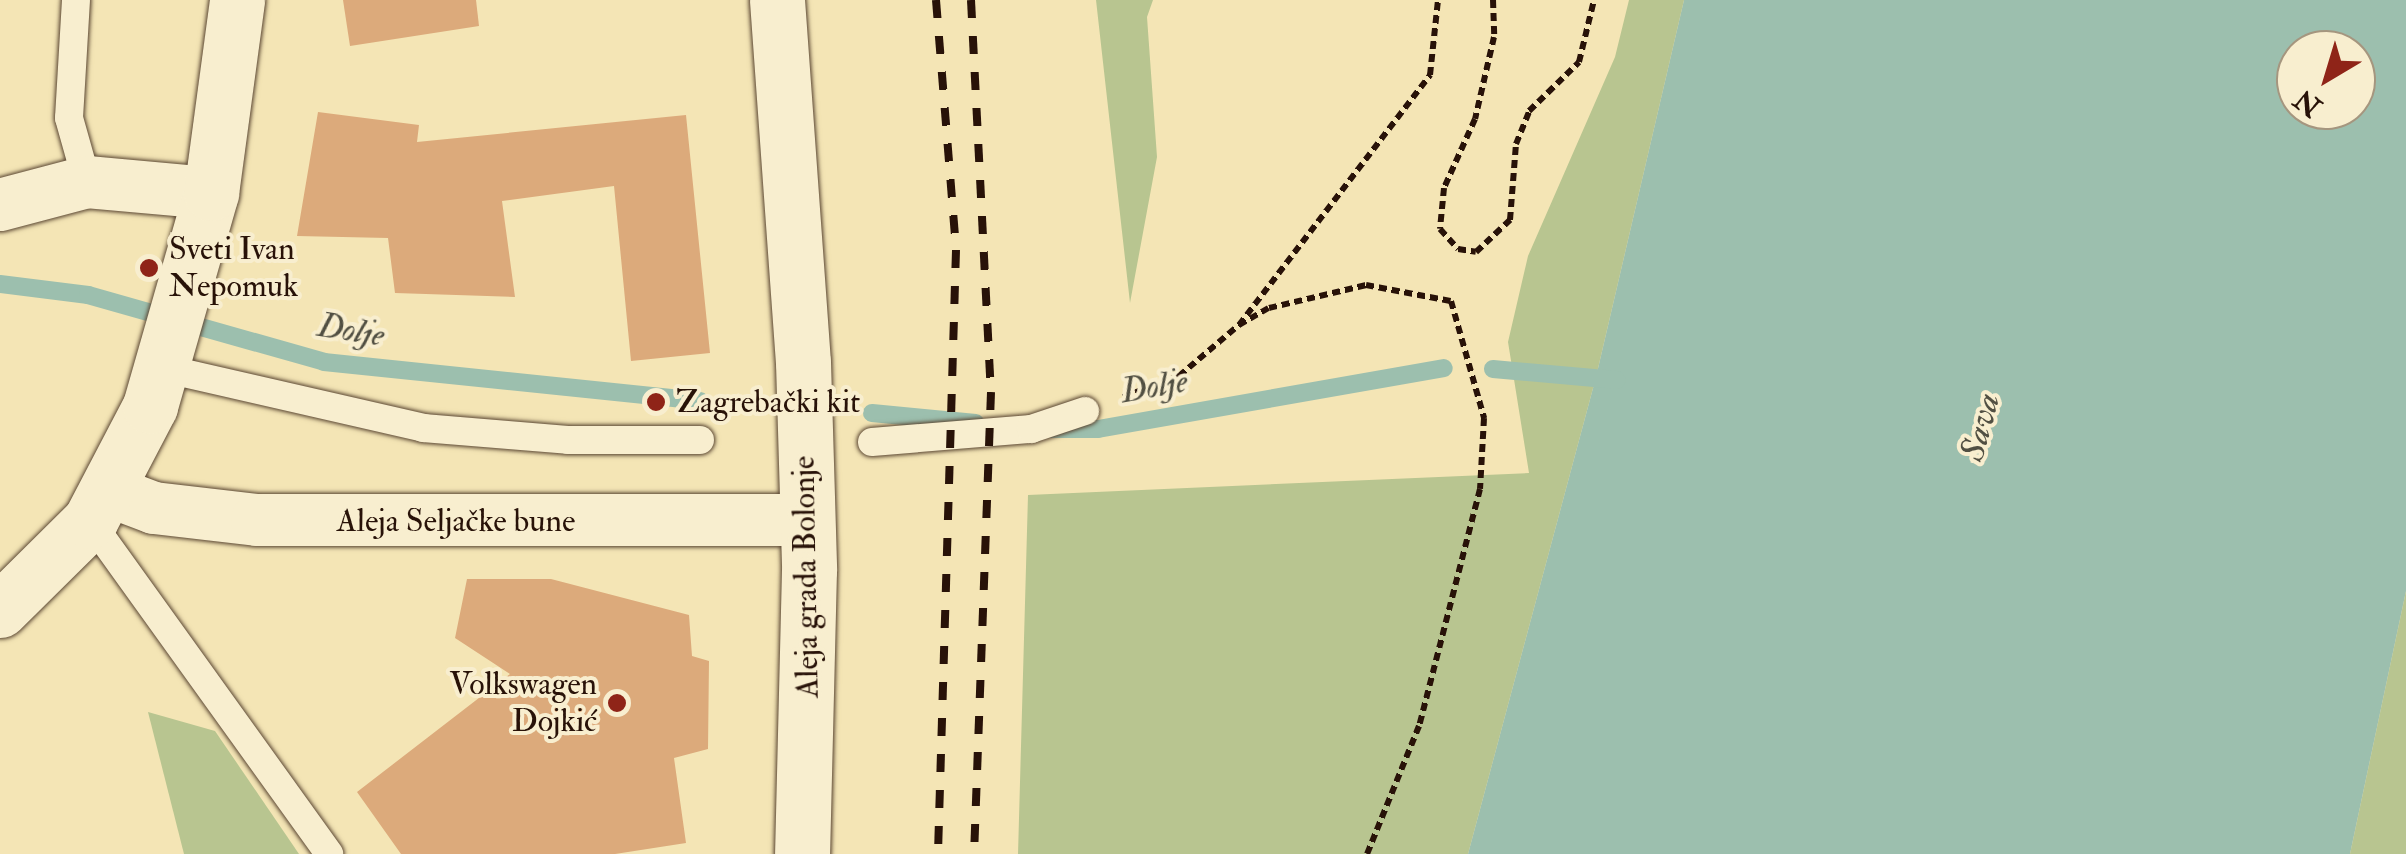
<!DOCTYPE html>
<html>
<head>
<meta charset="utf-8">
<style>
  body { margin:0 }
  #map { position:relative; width:2406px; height:854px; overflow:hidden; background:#f4e5b5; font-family:"IM FELL Double Pica",serif }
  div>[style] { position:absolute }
  .green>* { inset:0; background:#b8c590 }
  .water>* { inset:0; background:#9cbfae }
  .stream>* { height:18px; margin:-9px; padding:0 9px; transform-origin:9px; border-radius:9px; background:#9cbfae }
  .building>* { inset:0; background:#dcaa7b }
  .path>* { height:6px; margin-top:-3px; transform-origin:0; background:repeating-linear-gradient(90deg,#281208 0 8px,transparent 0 13px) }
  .roads { filter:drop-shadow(0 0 2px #5b4733) drop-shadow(0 0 2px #5b4733) }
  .service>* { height:28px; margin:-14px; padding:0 14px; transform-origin:14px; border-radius:14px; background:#f8eecf }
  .minor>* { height:52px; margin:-26px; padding:0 26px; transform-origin:26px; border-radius:26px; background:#f8eecf }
  .tertiary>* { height:55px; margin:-27.5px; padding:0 27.5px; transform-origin:27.5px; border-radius:27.5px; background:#f8eecf }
  .secondary>* { height:55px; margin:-27.5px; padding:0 27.5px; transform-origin:27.5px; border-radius:27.5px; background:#f8eecf }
  .rail>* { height:8px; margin-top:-4px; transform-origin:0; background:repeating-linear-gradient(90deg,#281208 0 18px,transparent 0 36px) }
  .dots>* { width:28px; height:28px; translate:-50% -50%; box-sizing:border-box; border:5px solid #f8eecf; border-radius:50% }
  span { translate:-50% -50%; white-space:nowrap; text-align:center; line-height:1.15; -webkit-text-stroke:8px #f8eecf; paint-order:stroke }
  .poi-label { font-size:32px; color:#281208 }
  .left { translate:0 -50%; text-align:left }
  .right { translate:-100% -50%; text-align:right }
  .street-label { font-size:32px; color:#281208 }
  .water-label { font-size:35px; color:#514f42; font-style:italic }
  .north { position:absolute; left:2276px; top:30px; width:100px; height:100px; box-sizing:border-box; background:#f8eecf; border:2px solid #a5967f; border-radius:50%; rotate:218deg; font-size:28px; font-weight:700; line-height:40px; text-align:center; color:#281208 }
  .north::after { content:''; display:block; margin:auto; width:35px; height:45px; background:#8f2418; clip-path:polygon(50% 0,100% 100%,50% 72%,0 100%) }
</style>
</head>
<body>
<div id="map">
  <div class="green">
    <i style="clip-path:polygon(1096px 0,1153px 0,1147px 17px,1157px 157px,1130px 303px)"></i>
    <i style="clip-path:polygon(1629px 0,1684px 0,1596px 377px,1468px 854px,1018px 854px,1028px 495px,1529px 473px,1508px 342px,1528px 256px,1615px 57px)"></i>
    <i style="clip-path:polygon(2406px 591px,2406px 854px,2350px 854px)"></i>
    <i style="clip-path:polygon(148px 712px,215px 731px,299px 854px,184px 854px)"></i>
  </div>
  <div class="water">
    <i style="clip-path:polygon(evenodd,1684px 0,2406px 0,2406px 591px,2350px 854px,1468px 854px,1596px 377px,1684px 0,2296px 50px,2356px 50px,2356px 110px,2296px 110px,2296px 50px)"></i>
  </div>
  <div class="stream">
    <i style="left:0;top:284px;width:89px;rotate:7.1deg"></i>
    <i style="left:88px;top:295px;width:245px;rotate:15.8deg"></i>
    <i style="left:324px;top:362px;width:378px;rotate:5.9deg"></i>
    <i style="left:1493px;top:369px;width:124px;rotate:5.1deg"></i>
    <i style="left:872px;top:413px;width:104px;rotate:5.5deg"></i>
    <i style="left:1051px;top:429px;width:47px"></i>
    <i style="left:1098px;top:429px;width:351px;rotate:-10deg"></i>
  </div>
  <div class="building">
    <i style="clip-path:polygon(343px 0,476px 0,479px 26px,350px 46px)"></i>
    <i style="clip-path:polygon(318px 112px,419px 125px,417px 142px,686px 115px,710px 353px,631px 361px,614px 186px,502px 201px,515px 297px,395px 293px,388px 238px,297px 236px)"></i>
    <i style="clip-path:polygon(467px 579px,551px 579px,689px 615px,692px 656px,709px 661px,708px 749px,674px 758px,686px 843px,615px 854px,401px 854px,357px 792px,510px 674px,455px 638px)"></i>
  </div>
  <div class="path">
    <i style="left:1493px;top:0;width:37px;rotate:88deg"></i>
    <i style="left:1494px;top:37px;width:84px;rotate:103deg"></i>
    <i style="left:1475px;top:119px;width:76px;rotate:114.2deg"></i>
    <i style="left:1444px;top:188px;width:41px;rotate:95.6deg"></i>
    <i style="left:1440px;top:229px;width:27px;rotate:48deg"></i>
    <i style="left:1458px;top:249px;width:18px;rotate:9deg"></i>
    <i style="left:1476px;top:252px;width:47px;rotate:-43.3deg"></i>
    <i style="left:1510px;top:220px;width:76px;rotate:-85.5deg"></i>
    <i style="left:1516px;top:144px;width:35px;rotate:-68deg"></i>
    <i style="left:1529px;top:111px;width:70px;rotate:-44.4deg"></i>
    <i style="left:1579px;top:62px;width:64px;rotate:-76.4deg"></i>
    <i style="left:1239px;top:325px;width:34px;rotate:-30deg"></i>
    <i style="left:1269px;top:308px;width:100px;rotate:-13.3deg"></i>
    <i style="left:1366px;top:285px;width:86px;rotate:10.7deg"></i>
    <i style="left:1451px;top:301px;width:122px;rotate:74.2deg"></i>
    <i style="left:1484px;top:418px;width:71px;rotate:93.2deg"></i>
    <i style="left:1480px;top:489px;width:245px;rotate:104.4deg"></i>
    <i style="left:1419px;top:726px;width:138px;rotate:112.1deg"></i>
    <i style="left:1123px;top:397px;width:60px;rotate:-20.6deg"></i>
    <i style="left:1179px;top:376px;width:79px;rotate:-40.4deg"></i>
    <i style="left:1239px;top:325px;width:315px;rotate:-52.6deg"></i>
    <i style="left:1430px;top:75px;width:75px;rotate:-83.9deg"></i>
  </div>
  <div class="roads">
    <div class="service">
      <i style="left:76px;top:0;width:118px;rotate:93.4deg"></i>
      <i style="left:69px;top:118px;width:66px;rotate:74.3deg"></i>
      <i style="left:162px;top:368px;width:268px;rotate:12.9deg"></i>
      <i style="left:423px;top:428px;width:145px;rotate:4.7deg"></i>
      <i style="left:568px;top:440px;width:132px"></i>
      <i style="left:872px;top:442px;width:160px;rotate:-4.7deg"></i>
      <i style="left:1031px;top:429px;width:57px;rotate:-18.4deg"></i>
      <i style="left:90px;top:521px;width:410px;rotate:54.3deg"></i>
    </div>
    <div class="minor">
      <i style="left:0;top:205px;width:90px;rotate:-14.8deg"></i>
      <i style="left:87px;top:182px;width:124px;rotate:5.1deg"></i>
      <i style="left:109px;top:491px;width:48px;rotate:20.7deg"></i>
      <i style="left:154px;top:508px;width:104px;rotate:6.6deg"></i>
      <i style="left:257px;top:520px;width:549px"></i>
    </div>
    <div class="tertiary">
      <i style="left:0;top:610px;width:127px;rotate:-44.7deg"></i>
      <i style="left:90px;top:521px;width:130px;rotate:-62.4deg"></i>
      <i style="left:150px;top:406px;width:222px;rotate:-74deg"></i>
      <i style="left:211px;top:193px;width:195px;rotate:-82.3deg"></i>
    </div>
    <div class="secondary">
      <i style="left:777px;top:0;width:363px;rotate:85.9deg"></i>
      <i style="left:803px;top:362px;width:208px;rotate:88.3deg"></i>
      <i style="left:809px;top:570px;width:284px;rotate:91.4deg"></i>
    </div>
  </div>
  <div class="rail">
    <i style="left:936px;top:0;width:251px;rotate:85.4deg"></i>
    <i style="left:956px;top:250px;width:604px;rotate:91.71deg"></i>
    <i style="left:971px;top:0;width:393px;rotate:87.1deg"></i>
    <i style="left:991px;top:392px;width:462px;rotate:92.1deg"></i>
  </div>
  <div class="dots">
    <i style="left:149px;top:268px;background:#8f2418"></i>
    <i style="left:656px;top:402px;background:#8f2418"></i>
    <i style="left:617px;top:703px;background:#8f2418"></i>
  </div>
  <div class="poi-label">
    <span class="left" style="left:169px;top:268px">Sveti Ivan<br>Nepomuk</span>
    <span class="left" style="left:676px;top:402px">Zagrebački kit</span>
    <span class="right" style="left:597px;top:703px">Volkswagen<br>Dojkić</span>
  </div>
  <div class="street-label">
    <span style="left:456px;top:521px">Aleja Seljačke bune</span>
    <span style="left:806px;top:577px;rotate:-91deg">Aleja grada Bolonje</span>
  </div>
  <div class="water-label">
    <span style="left:351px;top:330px;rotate:9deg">Dolje</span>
    <span style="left:1154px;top:386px;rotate:-10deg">Dolje</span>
    <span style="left:1980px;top:427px;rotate:-75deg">Sava</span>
  </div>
  <div class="north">N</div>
</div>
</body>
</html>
